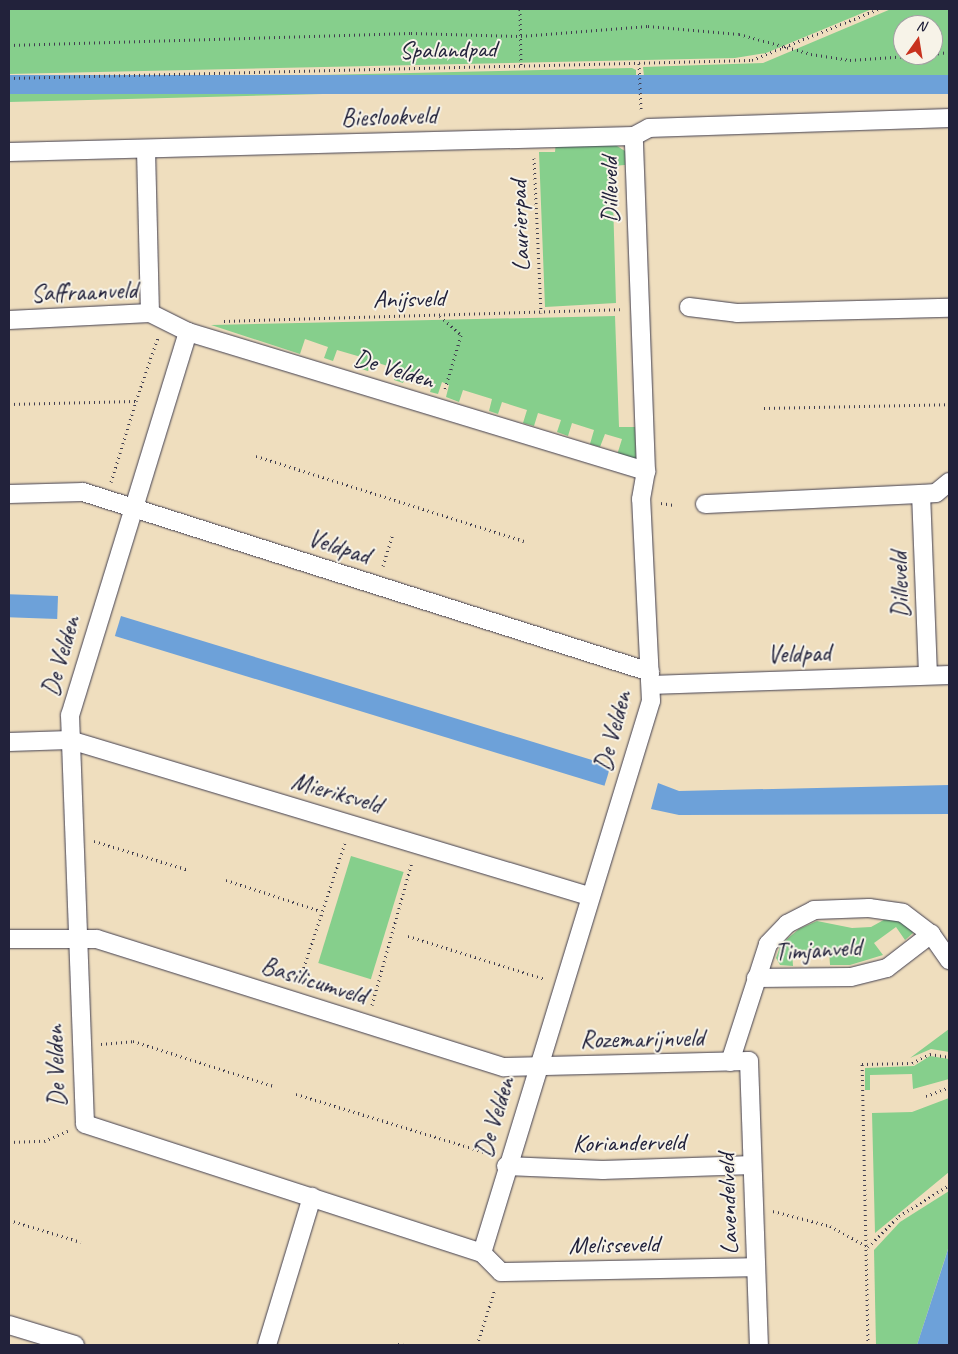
<!DOCTYPE html>
<html>
<head>
<meta charset="utf-8">
<style>
  body { margin:0 }
  #map { position:relative; width:958px; height:1354px; overflow:hidden; background:#efdebe; font-family:Caveat,sans-serif }
  div>[style] { position:absolute }
  .green>* { inset:0; background:#86cf8c; transform-origin:0 0 }
  .water>* { inset:0; background:#6da1d9; transform-origin:0 0 }
  .path>* { height:3px; margin-top:-1.5px; transform-origin:0; background:repeating-linear-gradient(90deg,#413e4f 0 1px,transparent 0 5px) }
  .roads { filter:drop-shadow(0 0 1px #413e4f) drop-shadow(0 0 1px #413e4f) }
  .street>* { height:18px; margin:-9px; padding:0 9px; transform-origin:9px; border-radius:9px; background:#fff }
  span { translate:-50% -50%; white-space:nowrap; text-align:center; line-height:1.15; -webkit-text-stroke:4px #f7f3e8; paint-order:stroke }
  .street-label { font-size:25px; color:#22223b }
  .frame { position:absolute; inset:0; border:10px solid #22223b; pointer-events:none }
  .north { position:absolute; left:893px; top:15px; width:50px; height:50px; box-sizing:border-box; background:#f7f3e8; border:1px solid #a29fa3; border-radius:50%; rotate:13deg; font-size:14px; font-weight:700; line-height:20px; text-align:center; color:#22223b }
  .north::after { content:''; display:block; margin:auto; width:18px; height:22px; background:#c8321e; clip-path:polygon(50% 0,100% 100%,50% 72%,0 100%) }
</style>
</head>
<body>
<div id="map">
  <div class="green">
    <i style="clip-path:polygon(9px 9px,872px 9px,766px 53px,735px 58px,9px 74px)"></i>
    <i style="clip-path:polygon(evenodd,891px 9px,949px 9px,949px 75px,645px 86px,643px 67px,763px 63px,891px 9px,903px 25px,933px 25px,933px 55px,903px 55px,903px 25px)"></i>
    <i style="clip-path:polygon(632px 68px,636px 70px,636px 86px,9px 102px,9px 82px)"></i>
    <i style="clip-path:polygon(556px 141px,609px 141px,625px 151px,625px 165px,612px 166px,616px 303px,545px 307px,539px 152px,555px 152px)"></i>
    <i style="clip-path:polygon(615px 316px,619px 427px,635px 427px,636px 460px,617px 455px,622px 439px,605px 434px,600px 447px,590px 444px,594px 430px,572px 423px,568px 436px,557px 432px,561px 420px,538px 413px,534px 426px,523px 423px,527px 410px,502px 402px,498px 414px,489px 411px,492px 399px,463px 390px,459px 402px,446px 397px,449px 385px,442px 382px,438px 394px,430px 392px,434px 380px,407px 372px,403px 383px,394px 380px,397px 369px,372px 361px,368px 371px,358px 368px,361px 357px,337px 350px,333px 361px,324px 358px,328px 347px,305px 339px,300px 354px,211px 325px)"></i>
    <i style="left:351px;top:856px;width:55px;height:112px;rotate:17deg"></i>
    <i style="clip-path:polygon(889px 917px,911px 925px,913px 933px,905px 940px,896px 927px,874px 943px,883px 955px,850px 965px,830px 965px,829px 950px,792px 951px,793px 966px,780px 965px,776px 958px,781px 944px,799px 929px,817px 921px,852px 928px,871px 927px)"></i>
    <i style="clip-path:polygon(949px 1029px,949px 1052px,931px 1049px,910px 1058px)"></i>
    <i style="clip-path:polygon(930px 1056px,949px 1059px,949px 1079px,913px 1089px,912px 1074px,870px 1075px,870px 1090px,865px 1090px,865px 1068px,914px 1066px)"></i>
    <i style="clip-path:polygon(949px 1098px,949px 1172px,875px 1233px,872px 1113px,912px 1112px)"></i>
    <i style="clip-path:polygon(949px 1191px,949px 1246px,917px 1345px,876px 1345px,874px 1250px,900px 1222px)"></i>
  </div>
  <div class="water">
    <i style="left:949px;top:75px;width:19px;height:940px;rotate:90deg"></i>
    <i style="left:58px;top:596px;width:23px;height:49px;rotate:92deg"></i>
    <i style="left:121px;top:616px;width:512px;height:21px;rotate:17deg"></i>
    <i style="clip-path:polygon(658px 783px,679px 791px,949px 785px,949px 814px,679px 815px,651px 809px)"></i>
    <i style="clip-path:polygon(949px 1246px,949px 1345px,917px 1345px,944px 1262px)"></i>
  </div>
  <div class="path">
    <i style="left:520px;top:9px;width:57px;rotate:89deg"></i>
    <i style="left:9px;top:45px;width:402px;rotate:-1.7deg"></i>
    <i style="left:411px;top:33px;width:110px;rotate:1.6deg"></i>
    <i style="left:521px;top:36px;width:127px;rotate:-4.5deg"></i>
    <i style="left:648px;top:26px;width:91px;rotate:5deg"></i>
    <i style="left:739px;top:34px;width:75px;rotate:15.5deg"></i>
    <i style="left:811px;top:54px;width:39px;rotate:9deg"></i>
    <i style="left:850px;top:60px;width:73px;rotate:-3.9deg"></i>
    <i style="left:933px;top:54px;width:16px;rotate:-7deg"></i>
    <i style="left:639px;top:63px;width:46px;rotate:87.5deg"></i>
    <i style="left:9px;top:78px;width:743px;rotate:-1.39deg"></i>
    <i style="left:752px;top:60px;width:137px;rotate:-21.9deg"></i>
    <i style="left:534px;top:158px;width:155px;rotate:87.4deg"></i>
    <i style="left:440px;top:316px;width:28px;rotate:42deg"></i>
    <i style="left:461px;top:335px;width:56px;rotate:106.5deg"></i>
    <i style="left:224px;top:321px;width:396px;rotate:-1.7deg"></i>
    <i style="left:9px;top:404px;width:127px;rotate:-1.4deg"></i>
    <i style="left:136px;top:401px;width:68px;rotate:-71deg"></i>
    <i style="left:764px;top:408px;width:185px;rotate:-1.2deg"></i>
    <i style="left:256px;top:456px;width:281px;rotate:17.6deg"></i>
    <i style="left:111px;top:482px;width:85px;rotate:-72.8deg"></i>
    <i style="left:661px;top:503px;width:13px;rotate:9deg"></i>
    <i style="left:383px;top:566px;width:34px;rotate:-73deg"></i>
    <i style="left:94px;top:841px;width:99px;rotate:17deg"></i>
    <i style="left:226px;top:880px;width:100px;rotate:18.1deg"></i>
    <i style="left:408px;top:936px;width:144px;rotate:17.4deg"></i>
    <i style="left:299px;top:982px;width:146px;rotate:-71.7deg"></i>
    <i style="left:372px;top:1005px;width:148px;rotate:-74.4deg"></i>
    <i style="left:101px;top:1044px;width:32px;rotate:-5deg"></i>
    <i style="left:133px;top:1041px;width:147px;rotate:17.8deg"></i>
    <i style="left:296px;top:1094px;width:204px;rotate:17.1deg"></i>
    <i style="left:926px;top:1096px;width:25px;rotate:-21deg"></i>
    <i style="left:9px;top:1142px;width:35px;rotate:-2deg"></i>
    <i style="left:44px;top:1141px;width:26px;rotate:-23deg"></i>
    <i style="left:773px;top:1211px;width:59px;rotate:14.7deg"></i>
    <i style="left:830px;top:1226px;width:43px;rotate:28.9deg"></i>
    <i style="left:868px;top:1247px;width:44px;rotate:-45deg"></i>
    <i style="left:899px;top:1216px;width:59px;rotate:-31.8deg"></i>
    <i style="left:9px;top:1220px;width:75px;rotate:17deg"></i>
    <i style="left:398px;top:1344px;width:6px;rotate:9deg"></i>
    <i style="left:477px;top:1345px;width:59px;rotate:-72.2deg"></i>
    <i style="left:868px;top:1345px;width:281px;rotate:-91.2deg"></i>
    <i style="left:862px;top:1064px;width:50px;rotate:-1.1deg"></i>
    <i style="left:912px;top:1063px;width:20px;rotate:-27deg"></i>
    <i style="left:930px;top:1054px;width:19px;rotate:9deg"></i>
  </div>
  <div class="roads">
    <div class="street">
      <i style="left:146px;top:150px;width:163px;rotate:88.6deg"></i>
      <i style="left:9px;top:152px;width:625px;rotate:-1.47deg"></i>
      <i style="left:634px;top:136px;width:17px;rotate:-28deg"></i>
      <i style="left:649px;top:128px;width:300px;rotate:-1.9deg"></i>
      <i style="left:689px;top:307px;width:48px;rotate:7.1deg"></i>
      <i style="left:737px;top:313px;width:212px;rotate:-1.4deg"></i>
      <i style="left:9px;top:320px;width:141px;rotate:-2.8deg"></i>
      <i style="left:150px;top:313px;width:42px;rotate:26.6deg"></i>
      <i style="left:188px;top:332px;width:479px;rotate:16.9deg"></i>
      <i style="left:188px;top:332px;width:401px;rotate:107.1deg"></i>
      <i style="left:70px;top:715px;width:409px;rotate:87.9deg"></i>
      <i style="left:85px;top:1124px;width:417px;rotate:18deg"></i>
      <i style="left:482px;top:1253px;width:577px;rotate:-72.98deg"></i>
      <i style="left:651px;top:701px;width:202px;rotate:-92.8deg"></i>
      <i style="left:641px;top:499px;width:28px;rotate:-80deg"></i>
      <i style="left:646px;top:471px;width:335px;rotate:-92.1deg"></i>
      <i style="left:9px;top:494px;width:74px;rotate:-1.5deg"></i>
      <i style="left:83px;top:492px;width:595px;rotate:17.61deg"></i>
      <i style="left:705px;top:504px;width:216px;rotate:-2.7deg"></i>
      <i style="left:928px;top:675px;width:181px;rotate:-92.2deg"></i>
      <i style="left:921px;top:494px;width:15px;rotate:-4deg"></i>
      <i style="left:936px;top:493px;width:17px;rotate:-40deg"></i>
      <i style="left:651px;top:685px;width:298px;rotate:-1.9deg"></i>
      <i style="left:9px;top:742px;width:61px;rotate:-1.9deg"></i>
      <i style="left:70px;top:740px;width:542px;rotate:16.73deg"></i>
      <i style="left:9px;top:939px;width:88px"></i>
      <i style="left:97px;top:939px;width:427px;rotate:17.5deg"></i>
      <i style="left:504px;top:1067px;width:245px;rotate:-1.4deg"></i>
      <i style="left:749px;top:1061px;width:284px;rotate:88deg"></i>
      <i style="left:756px;top:978px;width:95px;rotate:-0.6deg"></i>
      <i style="left:851px;top:977px;width:37px;rotate:-14deg"></i>
      <i style="left:887px;top:968px;width:56px;rotate:-37.7deg"></i>
      <i style="left:730px;top:1062px;width:124px;rotate:-72.1deg"></i>
      <i style="left:768px;top:944px;width:28px;rotate:-46deg"></i>
      <i style="left:787px;top:924px;width:30px;rotate:-27deg"></i>
      <i style="left:814px;top:910px;width:55px;rotate:-2.1deg"></i>
      <i style="left:869px;top:908px;width:34px;rotate:8deg"></i>
      <i style="left:903px;top:913px;width:35px;rotate:37deg"></i>
      <i style="left:931px;top:934px;width:32px;rotate:55deg"></i>
      <i style="left:506px;top:1166px;width:97px;rotate:2.4deg"></i>
      <i style="left:603px;top:1170px;width:149px;rotate:-1.9deg"></i>
      <i style="left:482px;top:1253px;width:27px;rotate:45deg"></i>
      <i style="left:501px;top:1272px;width:254px;rotate:-1.1deg"></i>
      <i style="left:9px;top:1325px;width:69px;rotate:16.9deg"></i>
      <i style="left:267px;top:1345px;width:155px;rotate:-73.1deg"></i>
    </div>
  </div>
  <div class="street-label">
    <span style="left:448px;top:50px;rotate:-1deg">Spalandpad</span>
    <span style="left:389px;top:117px;rotate:-2deg">Bieslookveld</span>
    <span style="left:610px;top:190px;rotate:-91deg">Dilleveld</span>
    <span style="left:520px;top:226px;rotate:-92deg">Laurierpad</span>
    <span style="left:84px;top:292px;rotate:-2deg">Saffraanveld</span>
    <span style="left:409px;top:299px;rotate:-1deg">Anijsveld</span>
    <span style="left:394px;top:369px;rotate:17deg">De Velden</span>
    <span style="left:339px;top:547px;rotate:18deg">Veldpad</span>
    <span style="left:900px;top:585px;rotate:-92deg">Dilleveld</span>
    <span style="left:799px;top:654px;rotate:-2deg">Veldpad</span>
    <span style="left:61px;top:656px;rotate:-74deg">De Velden</span>
    <span style="left:613px;top:731px;rotate:-75deg">De Velden</span>
    <span style="left:337px;top:793px;rotate:16deg">Mieriksveld</span>
    <span style="left:818px;top:950px;rotate:-4deg">Timjanveld</span>
    <span style="left:314px;top:981px;rotate:17deg">Basilicumveld</span>
    <span style="left:642px;top:1039px;rotate:-1deg">Rozemarijnveld</span>
    <span style="left:56px;top:1066px;rotate:-92deg">De Velden</span>
    <span style="left:495px;top:1117px;rotate:-73deg">De Velden</span>
    <span style="left:629px;top:1143px;rotate:-1deg">Korianderveld</span>
    <span style="left:728px;top:1204px;rotate:-92deg">Lavendelveld</span>
    <span style="left:614px;top:1245px;rotate:-1deg">Melisseveld</span>
  </div>
  <div class="frame"></div>
  <div class="north">N</div>
</div>
</body>
</html>
